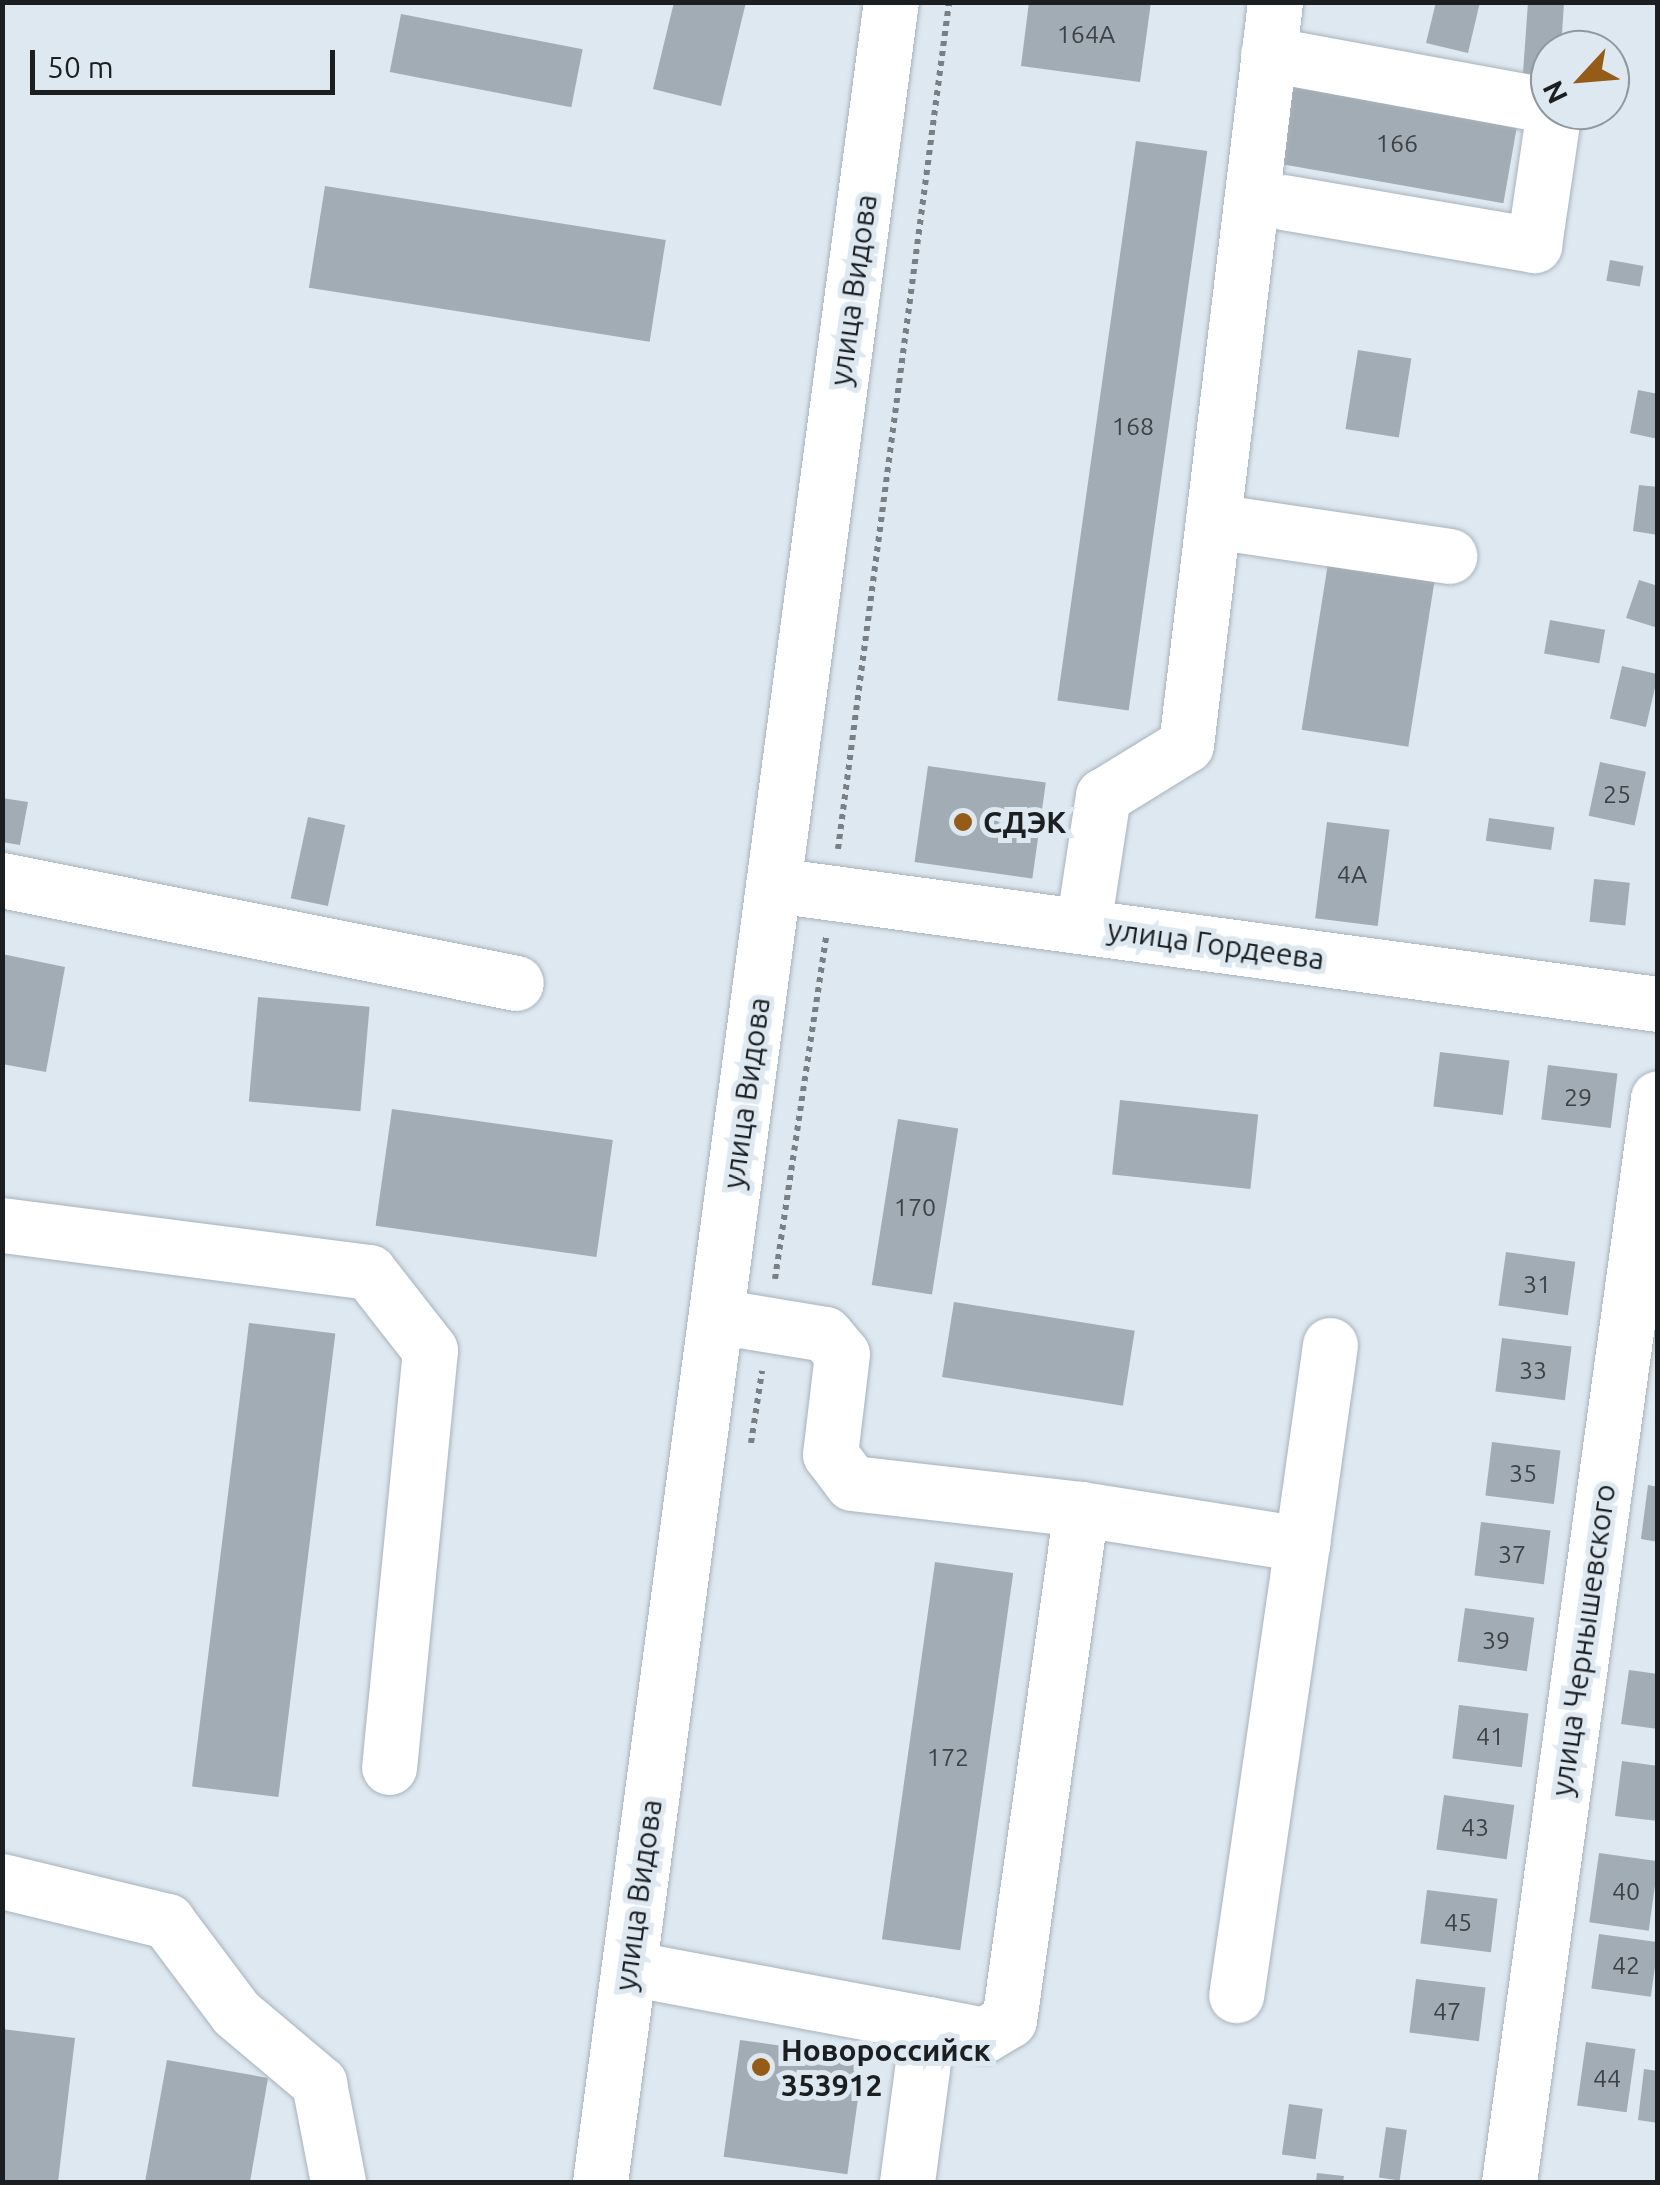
<!DOCTYPE html>
<html>
<head>
<meta charset="utf-8">
<style>
  body { margin:0 }
  #map { position:relative; width:1660px; height:2185px; overflow:hidden; background:#dde8f1; font-family:Ubuntu,sans-serif }
  div>[style] { position:absolute }
  .building>* { inset:0; background:#a2acb5; transform-origin:0 0 }
  .path>* { height:6px; margin-top:-3px; transform-origin:0; background:repeating-linear-gradient(90deg,#787f85 0 5px,transparent 0 10px) }
  .roads { filter:drop-shadow(0 0 2px #a8b2bb) drop-shadow(0 0 2px #a8b2bb) }
  .minor>* { height:55px; margin:-27.5px; padding:0 27.5px; transform-origin:27.5px; border-radius:27.5px; background:#fff }
  .dots>* { width:28px; height:28px; translate:-50% -50%; box-sizing:border-box; border:5px solid #dde8f1; border-radius:50% }
  span { translate:-50% -50%; white-space:nowrap; text-align:center; line-height:1.15; -webkit-text-stroke:10px #dde8f1; paint-order:stroke }
  .number-label { font-size:25px; color:#3d4247 }
  .number-label span { -webkit-text-stroke-width:0 }
  .street-label { font-size:30px; color:#1b1f22 }
  .poi-label { font-size:30px; color:#1b1f22; font-weight:700 }
  .left { translate:0 -50%; text-align:left }
  .frame { position:absolute; inset:0; border:5px solid #1b1f22; pointer-events:none }
  .north { position:absolute; left:1530px; top:30px; width:100px; height:100px; box-sizing:border-box; background:#dde8f1; border:2px solid #8f989e; border-radius:50%; rotate:244deg; font-size:28px; font-weight:700; line-height:40px; text-align:center; color:#1b1f22 }
  .north::after { content:''; display:block; margin:auto; width:35px; height:45px; background:#955c18; clip-path:polygon(50% 0,100% 100%,50% 72%,0 100%) }
  .scale { position:absolute; left:30px; top:50px; width:305px; height:45px; box-sizing:border-box; border:5px solid #1b1f22; border-top:0; padding-left:12px; font-size:30px; line-height:35px; white-space:nowrap; color:#1b1f22; -webkit-text-stroke:8px #dde8f1; paint-order:stroke }
</style>
</head>
<body>
<div id="map">
  <div class="building">
    <i style="clip-path:polygon(674px 2px,746px 2px,721px 106px,653px 89px)"></i>
    <i style="clip-path:polygon(1029px 2px,1151px 2px,1140px 82px,1021px 66px)"></i>
    <i style="clip-path:polygon(1436px 2px,1480px 2px,1468px 53px,1426px 43px)"></i>
    <i style="clip-path:polygon(1528px 2px,1564px 2px,1561px 50px,1550px 50px,1550px 89px,1522px 87px)"></i>
    <i style="left:401px;top:14px;width:185px;height:59px;rotate:11deg"></i>
    <i style="left:1288px;top:83px;width:233px;height:81px;rotate:10deg"></i>
    <i style="left:1136px;top:141px;width:72px;height:565px;rotate:8deg"></i>
    <i style="left:325px;top:186px;width:345px;height:103px;rotate:9deg"></i>
    <i style="left:1610px;top:260px;width:34px;height:21px;rotate:10deg"></i>
    <i style="left:1358px;top:350px;width:54px;height:80px;rotate:9deg"></i>
    <i style="clip-path:polygon(1638px 390px,1658px 394px,1658px 439px,1630px 433px)"></i>
    <i style="clip-path:polygon(1639px 485px,1658px 487px,1658px 535px,1633px 531px)"></i>
    <i style="left:1329px;top:557px;width:108px;height:175px;rotate:9deg"></i>
    <i style="clip-path:polygon(1639px 580px,1658px 586px,1658px 628px,1626px 618px)"></i>
    <i style="left:1550px;top:620px;width:56px;height:34px;rotate:10deg"></i>
    <i style="left:1622px;top:666px;width:37px;height:54px;rotate:13deg"></i>
    <i style="left:1600px;top:762px;width:47px;height:55px;rotate:12deg"></i>
    <i style="left:928px;top:766px;width:119px;height:97px;rotate:8deg"></i>
    <i style="clip-path:polygon(2px 798px,28px 802px,20px 845px,2px 842px)"></i>
    <i style="left:308px;top:817px;width:38px;height:83px;rotate:12deg"></i>
    <i style="left:1489px;top:818px;width:66px;height:23px;rotate:8deg"></i>
    <i style="left:1327px;top:822px;width:63px;height:97px;rotate:7deg"></i>
    <i style="left:1594px;top:879px;width:36px;height:43px;rotate:6deg"></i>
    <i style="clip-path:polygon(2px 954px,65px 967px,46px 1072px,2px 1064px)"></i>
    <i style="left:258px;top:997px;width:112px;height:105px;rotate:5deg"></i>
    <i style="left:1440px;top:1052px;width:70px;height:55px;rotate:7deg"></i>
    <i style="left:1548px;top:1065px;width:70px;height:55px;rotate:7deg"></i>
    <i style="left:1120px;top:1100px;width:139px;height:75px;rotate:6deg"></i>
    <i style="left:392px;top:1109px;width:223px;height:118px;rotate:8deg"></i>
    <i style="left:898px;top:1119px;width:61px;height:168px;rotate:9deg"></i>
    <i style="left:1506px;top:1252px;width:70px;height:54px;rotate:8deg"></i>
    <i style="left:954px;top:1302px;width:183px;height:76px;rotate:9deg"></i>
    <i style="left:249px;top:1323px;width:87px;height:467px;rotate:7deg"></i>
    <i style="left:1502px;top:1338px;width:70px;height:54px;rotate:7deg"></i>
    <i style="left:1492px;top:1442px;width:69px;height:54px;rotate:7deg"></i>
    <i style="clip-path:polygon(1648px 1485px,1658px 1487px,1658px 1542px,1641px 1539px)"></i>
    <i style="left:1481px;top:1522px;width:70px;height:54px;rotate:7deg"></i>
    <i style="left:935px;top:1562px;width:79px;height:381px;rotate:8deg"></i>
    <i style="left:1465px;top:1608px;width:70px;height:54px;rotate:8deg"></i>
    <i style="clip-path:polygon(1629px 1670px,1658px 1674px,1658px 1729px,1621px 1724px)"></i>
    <i style="left:1459px;top:1705px;width:70px;height:54px;rotate:7deg"></i>
    <i style="clip-path:polygon(1622px 1761px,1658px 1766px,1658px 1821px,1615px 1816px)"></i>
    <i style="left:1444px;top:1795px;width:71px;height:55px;rotate:8deg"></i>
    <i style="left:1599px;top:1853px;width:60px;height:70px;rotate:8deg"></i>
    <i style="left:1427px;top:1890px;width:71px;height:54px;rotate:7deg"></i>
    <i style="left:1599px;top:1934px;width:60px;height:55px;rotate:8deg"></i>
    <i style="left:1416px;top:1979px;width:70px;height:54px;rotate:7deg"></i>
    <i style="clip-path:polygon(2px 2029px,75px 2038px,58px 2182px,2px 2182px)"></i>
    <i style="left:740px;top:2040px;width:125px;height:118px;rotate:8deg"></i>
    <i style="left:1586px;top:2042px;width:50px;height:64px;rotate:8deg"></i>
    <i style="clip-path:polygon(167px 2060px,268px 2078px,250px 2182px,145px 2182px)"></i>
    <i style="clip-path:polygon(1644px 2069px,1658px 2071px,1658px 2123px,1638px 2120px)"></i>
    <i style="left:1289px;top:2104px;width:34px;height:51px;rotate:8deg"></i>
    <i style="left:1386px;top:2127px;width:21px;height:51px;rotate:8deg"></i>
    <i style="clip-path:polygon(1317px 2173px,1344px 2176px,1343px 2182px,1316px 2182px)"></i>
  </div>
  <div class="path">
    <i style="left:838px;top:849px;width:854px;rotate:-82.53deg"></i>
    <i style="left:775px;top:1279px;width:347px;rotate:-81.5deg"></i>
    <i style="left:751px;top:1443px;width:73px;rotate:-81.3deg"></i>
  </div>
  <div class="roads">
    <div class="minor">
      <i style="left:1268px;top:54px;width:287px;rotate:10.4deg"></i>
      <i style="left:1283px;top:202px;width:255px;rotate:9.7deg"></i>
      <i style="left:1534px;top:245px;width:136px;rotate:-81.6deg"></i>
      <i style="left:1213px;top:521px;width:239px;rotate:8.4deg"></i>
      <i style="left:2px;top:880px;width:524px;rotate:11.33deg"></i>
      <i style="left:774px;top:885px;width:892px;rotate:7.67deg"></i>
      <i style="left:1083px;top:926px;width:132px;rotate:-81.3deg"></i>
      <i style="left:1103px;top:796px;width:97px;rotate:-31.6deg"></i>
      <i style="left:1186px;top:745px;width:748px;rotate:-83.17deg"></i>
      <i style="left:2px;top:1225px;width:370px;rotate:7.3deg"></i>
      <i style="left:369px;top:1272px;width:99px;rotate:52deg"></i>
      <i style="left:430px;top:1350px;width:419px;rotate:95.6deg"></i>
      <i style="left:716px;top:1316px;width:110px;rotate:9.4deg"></i>
      <i style="left:825px;top:1334px;width:26px;rotate:50deg"></i>
      <i style="left:842px;top:1354px;width:101px;rotate:96.8deg"></i>
      <i style="left:830px;top:1454px;width:36px;rotate:53deg"></i>
      <i style="left:852px;top:1483px;width:230px;rotate:6.5deg"></i>
      <i style="left:1302px;top:1544px;width:201px;rotate:-82deg"></i>
      <i style="left:2px;top:1881px;width:170px;rotate:13.6deg"></i>
      <i style="left:167px;top:1921px;width:115px;rotate:53.1deg"></i>
      <i style="left:236px;top:2013px;width:109px;rotate:40.1deg"></i>
      <i style="left:319px;top:2083px;width:101px;rotate:79.1deg"></i>
      <i style="left:629px;top:1968px;width:304px;rotate:10.6deg"></i>
      <i style="left:600px;top:2182px;width:2199px;rotate:-82.4deg"></i>
      <i style="left:907px;top:2182px;width:159px;rotate:-82.4deg"></i>
      <i style="left:928px;top:2024px;width:57px;rotate:11.1deg"></i>
      <i style="left:984px;top:2035px;width:29px;rotate:-31deg"></i>
      <i style="left:1009px;top:2020px;width:516px;rotate:-81.98deg"></i>
      <i style="left:1081px;top:1509px;width:224px;rotate:9deg"></i>
      <i style="left:1302px;top:1544px;width:456px;rotate:98.3deg"></i>
      <i style="left:1509px;top:2182px;width:1094px;rotate:-82.17deg"></i>
    </div>
  </div>
  <div class="dots">
    <i style="left:963px;top:822px;background:#955c18"></i>
    <i style="left:761px;top:2067px;background:#955c18"></i>
  </div>
  <div class="number-label">
    <span style="left:1086px;top:34px">164А</span>
    <span style="left:1397px;top:143px">166</span>
    <span style="left:1133px;top:426px">168</span>
    <span style="left:1617px;top:794px">25</span>
    <span style="left:1352px;top:874px">4А</span>
    <span style="left:1578px;top:1097px">29</span>
    <span style="left:915px;top:1207px">170</span>
    <span style="left:1537px;top:1284px">31</span>
    <span style="left:1533px;top:1370px">33</span>
    <span style="left:1523px;top:1473px">35</span>
    <span style="left:1512px;top:1554px">37</span>
    <span style="left:1496px;top:1640px">39</span>
    <span style="left:1490px;top:1736px">41</span>
    <span style="left:948px;top:1757px">172</span>
    <span style="left:1475px;top:1827px">43</span>
    <span style="left:1626px;top:1891px">40</span>
    <span style="left:1458px;top:1922px">45</span>
    <span style="left:1626px;top:1965px">42</span>
    <span style="left:1447px;top:2011px">47</span>
    <span style="left:1607px;top:2078px">44</span>
  </div>
  <div class="street-label">
    <span style="left:853px;top:290px;rotate:-82deg">улица Видова</span>
    <span style="left:1216px;top:944px;rotate:8deg">улица Гордеева</span>
    <span style="left:746px;top:1093px;rotate:-82deg">улица Видова</span>
    <span style="left:1583px;top:1640px;rotate:-82deg">улица Чернышевского</span>
    <span style="left:638px;top:1895px;rotate:-82deg">улица Видова</span>
  </div>
  <div class="poi-label">
    <span class="left" style="left:983px;top:822px">СДЭК</span>
    <span class="left" style="left:781px;top:2067px">Новороссийск<br>353912</span>
  </div>
  <div class="frame"></div>
  <div class="north">N</div>
  <div class="scale">50 m</div>
</div>
</body>
</html>
